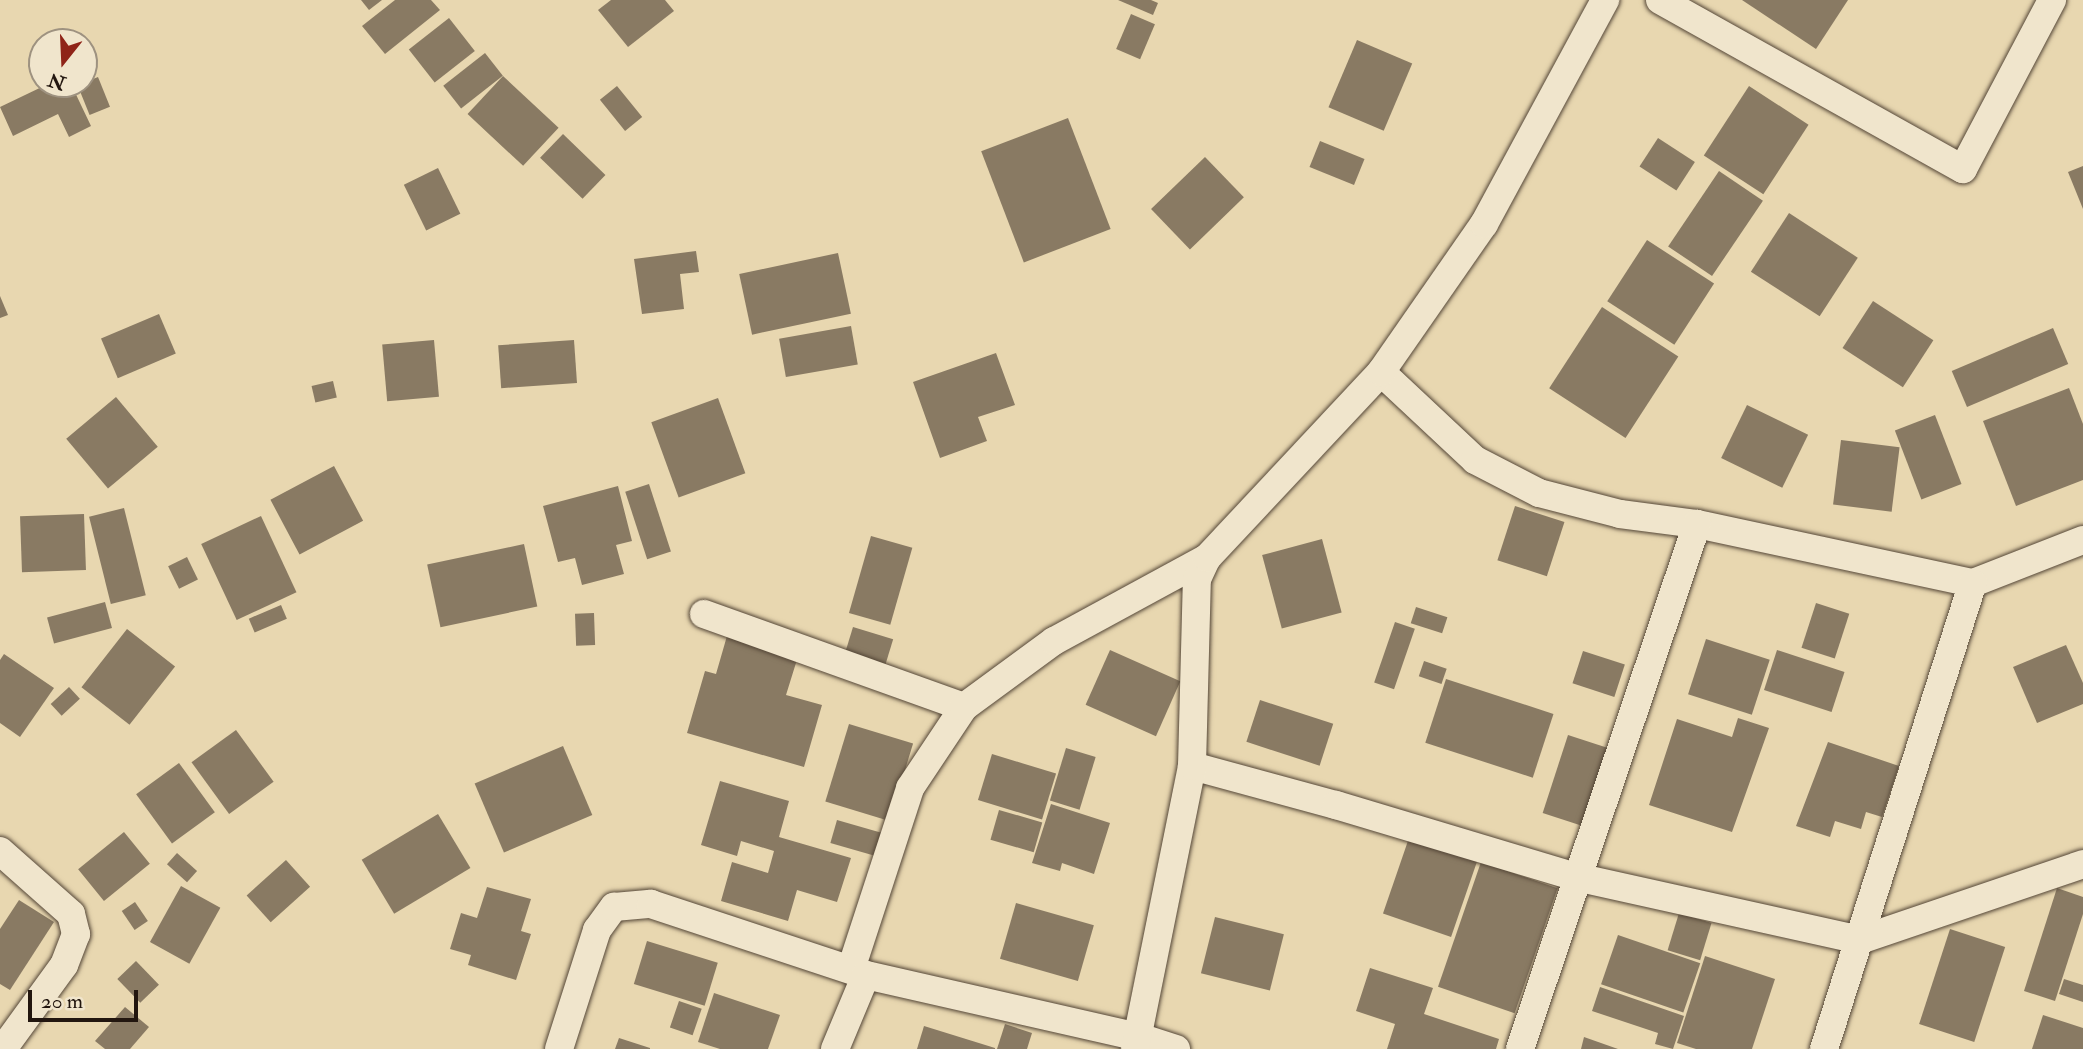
<!DOCTYPE html>
<html>
<head>
<meta charset="utf-8">
<style>
  body { margin:0 }
  #map { position:relative; width:2083px; height:1049px; overflow:hidden; background:#e8d7b0; font-family:"IM FELL Double Pica",serif }
  div>[style] { position:absolute }
  .building>* { inset:0; background:#897a63; transform-origin:0 0 }
  .roads { filter:drop-shadow(0 0 2px #544637) drop-shadow(0 0 2px #544637) }
  .street>* { height:28px; margin:-14px; padding:0 14px; transform-origin:14px; border-radius:14px; background:#f0e5cc }
  span { translate:-50% -50%; white-space:nowrap; text-align:center; line-height:1.15; -webkit-text-stroke:7px #f0e5cc; paint-order:stroke }
  .north { position:absolute; left:28px; top:28px; width:70px; height:70px; box-sizing:border-box; background:#f0e5cc; border:2px solid #9e9280; border-radius:50%; rotate:198deg; font-size:19px; font-weight:700; line-height:28px; text-align:center; color:#22160f }
  .north::after { content:''; display:block; margin:auto; width:24px; height:32px; background:#8f2418; clip-path:polygon(50% 0,100% 100%,50% 72%,0 100%) }
  .scale { position:absolute; left:28px; top:990px; width:110px; height:32px; box-sizing:border-box; border:4px solid #22160f; border-top:0; padding-left:9px; font-size:21px; line-height:24px; white-space:nowrap; color:#22160f; -webkit-text-stroke:5px #f0e5cc; paint-order:stroke }
</style>
</head>
<body>
<div id="map">
  <div class="building">
    <i style="clip-path:polygon(361px 0,382px 0,369px 10px)"></i>
    <i style="clip-path:polygon(395px 0,431px 0,440px 10px,385px 54px,362px 26px)"></i>
    <i style="clip-path:polygon(611px 0,665px 0,674px 11px,628px 47px,598px 10px)"></i>
    <i style="clip-path:polygon(1118px 0,1151px 0,1158px 3px,1153px 15px)"></i>
    <i style="clip-path:polygon(1742px 0,1848px 0,1816px 49px)"></i>
    <i style="left:1131px;top:14px;width:26px;height:38px;rotate:23deg"></i>
    <i style="left:449px;top:18px;width:42px;height:51px;rotate:52deg"></i>
    <i style="left:1357px;top:40px;width:60px;height:73px;rotate:23deg"></i>
    <i style="left:485px;top:53px;width:29px;height:53px;rotate:52deg"></i>
    <i style="left:503px;top:76px;width:76px;height:52px;rotate:43deg"></i>
    <i style="left:98px;top:77px;width:32px;height:22px;rotate:68deg"></i>
    <i style="clip-path:polygon(48px 84px,71px 84px,91px 126px,69px 137px,58px 114px,13px 136px,0 107px)"></i>
    <i style="left:617px;top:86px;width:40px;height:22px;rotate:51deg"></i>
    <i style="left:1749px;top:86px;width:71px;height:83px;rotate:33deg"></i>
    <i style="left:1068px;top:118px;width:119px;height:93px;rotate:69deg"></i>
    <i style="left:563px;top:134px;width:59px;height:33px;rotate:44deg"></i>
    <i style="left:1658px;top:138px;width:44px;height:34px;rotate:33deg"></i>
    <i style="left:1320px;top:141px;width:48px;height:28px;rotate:22deg"></i>
    <i style="left:1205px;top:157px;width:56px;height:75px;rotate:46deg"></i>
    <i style="clip-path:polygon(2083px 166px,2083px 209px,2068px 172px)"></i>
    <i style="left:438px;top:168px;width:51px;height:38px;rotate:64deg"></i>
    <i style="left:1719px;top:171px;width:53px;height:91px;rotate:34deg"></i>
    <i style="left:1789px;top:213px;width:82px;height:70px;rotate:33deg"></i>
    <i style="left:1647px;top:240px;width:80px;height:73px;rotate:33deg"></i>
    <i style="clip-path:polygon(696px 251px,699px 272px,680px 274px,684px 309px,642px 314px,634px 259px)"></i>
    <i style="left:838px;top:253px;width:62px;height:101px;rotate:78deg"></i>
    <i style="clip-path:polygon(0 296px,8px 315px,0 318px)"></i>
    <i style="left:1873px;top:301px;width:72px;height:56px;rotate:33deg"></i>
    <i style="left:1602px;top:307px;width:91px;height:97px;rotate:33deg"></i>
    <i style="left:159px;top:314px;width:43px;height:63px;rotate:67deg"></i>
    <i style="left:851px;top:326px;width:39px;height:73px;rotate:80deg"></i>
    <i style="left:2053px;top:328px;width:39px;height:110px;rotate:67deg"></i>
    <i style="left:434px;top:340px;width:57px;height:52px;rotate:85deg"></i>
    <i style="left:574px;top:340px;width:43px;height:76px;rotate:86deg"></i>
    <i style="clip-path:polygon(996px 353px,1015px 405px,978px 417px,987px 441px,940px 458px,913px 382px)"></i>
    <i style="left:333px;top:381px;width:17px;height:22px;rotate:77deg"></i>
    <i style="clip-path:polygon(2069px 388px,2083px 424px,2083px 480px,2016px 506px,1983px 421px)"></i>
    <i style="left:116px;top:397px;width:65px;height:65px;rotate:50deg"></i>
    <i style="left:718px;top:398px;width:80px;height:71px;rotate:70deg"></i>
    <i style="left:1747px;top:405px;width:68px;height:59px;rotate:26deg"></i>
    <i style="left:1935px;top:415px;width:74px;height:43px;rotate:69deg"></i>
    <i style="left:1841px;top:440px;width:59px;height:65px;rotate:7deg"></i>
    <i style="left:334px;top:466px;width:62px;height:72px;rotate:62deg"></i>
    <i style="left:649px;top:484px;width:71px;height:25px;rotate:72deg"></i>
    <i style="clip-path:polygon(618px 486px,632px 541px,616px 545px,624px 574px,582px 585px,575px 558px,558px 562px,543px 506px)"></i>
    <i style="left:1515px;top:506px;width:52px;height:57px;rotate:18deg"></i>
    <i style="left:124px;top:508px;width:90px;height:36px;rotate:76deg"></i>
    <i style="left:84px;top:514px;width:56px;height:64px;rotate:88deg"></i>
    <i style="left:261px;top:516px;width:84px;height:66px;rotate:65deg"></i>
    <i style="left:871px;top:536px;width:43px;height:80px;rotate:16deg"></i>
    <i style="left:1322px;top:539px;width:76px;height:62px;rotate:75deg"></i>
    <i style="left:524px;top:544px;width:64px;height:99px;rotate:78deg"></i>
    <i style="left:187px;top:557px;width:25px;height:21px;rotate:64deg"></i>
    <i style="left:105px;top:602px;width:27px;height:60px;rotate:75deg"></i>
    <i style="left:1816px;top:603px;width:35px;height:47px;rotate:18deg"></i>
    <i style="left:281px;top:605px;width:15px;height:35px;rotate:67deg"></i>
    <i style="left:1416px;top:607px;width:33px;height:17px;rotate:18deg"></i>
    <i style="left:594px;top:613px;width:32px;height:19px;rotate:88deg"></i>
    <i style="left:1395px;top:622px;width:21px;height:64px;rotate:19deg"></i>
    <i style="left:853px;top:627px;width:42px;height:34px;rotate:17deg"></i>
    <i style="left:127px;top:629px;width:61px;height:74px;rotate:38deg"></i>
    <i style="clip-path:polygon(729px 629px,800px 650px,786px 695px,822px 705px,804px 767px,687px 733px,705px 671px,716px 674px)"></i>
    <i style="left:1706px;top:639px;width:67px;height:58px;rotate:18deg"></i>
    <i style="clip-path:polygon(2066px 645px,2083px 683px,2083px 704px,2037px 723px,2013px 667px)"></i>
    <i style="left:1110px;top:650px;width:77px;height:60px;rotate:24deg"></i>
    <i style="left:1777px;top:650px;width:71px;height:42px;rotate:18deg"></i>
    <i style="left:1583px;top:651px;width:44px;height:34px;rotate:18deg"></i>
    <i style="clip-path:polygon(4px 654px,54px 688px,20px 737px,0 723px,0 660px)"></i>
    <i style="left:1424px;top:661px;width:24px;height:16px;rotate:19deg"></i>
    <i style="left:1446px;top:679px;width:113px;height:67px;rotate:18deg"></i>
    <i style="left:69px;top:687px;width:16px;height:25px;rotate:47deg"></i>
    <i style="left:1260px;top:700px;width:77px;height:44px;rotate:18deg"></i>
    <i style="clip-path:polygon(1738px 718px,1769px 728px,1732px 832px,1649px 805px,1677px 719px,1732px 737px)"></i>
    <i style="left:849px;top:724px;width:67px;height:81px;rotate:17deg"></i>
    <i style="left:236px;top:730px;width:64px;height:55px;rotate:54deg"></i>
    <i style="left:1568px;top:735px;width:42px;height:82px;rotate:18deg"></i>
    <i style="clip-path:polygon(1828px 742px,1899px 766px,1882px 817px,1866px 812px,1861px 829px,1835px 821px,1830px 837px,1796px 826px)"></i>
    <i style="left:563px;top:746px;width:75px;height:96px;rotate:67deg"></i>
    <i style="left:1066px;top:748px;width:31px;height:55px;rotate:17deg"></i>
    <i style="left:992px;top:754px;width:67px;height:48px;rotate:17deg"></i>
    <i style="left:179px;top:763px;width:61px;height:53px;rotate:54deg"></i>
    <i style="clip-path:polygon(720px 781px,789px 801px,779px 837px,851px 858px,837px 902px,797px 890px,788px 921px,721px 901px,732px 862px,768px 873px,774px 851px,741px 841px,737px 856px,701px 845px)"></i>
    <i style="clip-path:polygon(1051px 804px,1110px 823px,1094px 874px,1062px 863px,1060px 871px,1032px 863px)"></i>
    <i style="left:999px;top:810px;width:45px;height:31px;rotate:16deg"></i>
    <i style="left:438px;top:814px;width:63px;height:89px;rotate:59deg"></i>
    <i style="left:837px;top:820px;width:47px;height:24px;rotate:16deg"></i>
    <i style="left:124px;top:832px;width:41px;height:59px;rotate:51deg"></i>
    <i style="left:1410px;top:835px;width:72px;height:83px;rotate:19deg"></i>
    <i style="left:177px;top:853px;width:27px;height:15px;rotate:42deg"></i>
    <i style="left:286px;top:860px;width:36px;height:53px;rotate:48deg"></i>
    <i style="left:1481px;top:862px;width:81px;height:132px;rotate:19deg"></i>
    <i style="left:181px;top:886px;width:45px;height:64px;rotate:29deg"></i>
    <i style="clip-path:polygon(487px 887px,531px 899px,521px 931px,531px 934px,516px 980px,468px 965px,471px 955px,450px 949px,461px 913px,477px 918px)"></i>
    <i style="clip-path:polygon(2057px 888px,2083px 897px,2083px 914px,2055px 1001px,2024px 991px)"></i>
    <i style="clip-path:polygon(19px 900px,54px 922px,10px 990px,0 984px,0 929px)"></i>
    <i style="left:135px;top:902px;width:23px;height:16px;rotate:56deg"></i>
    <i style="left:1016px;top:903px;width:81px;height:58px;rotate:16deg"></i>
    <i style="left:1679px;top:913px;width:34px;height:39px;rotate:17deg"></i>
    <i style="left:1215px;top:917px;width:71px;height:58px;rotate:14deg"></i>
    <i style="left:1950px;top:929px;width:58px;height:100px;rotate:18deg"></i>
    <i style="left:1618px;top:935px;width:87px;height:52px;rotate:19deg"></i>
    <i style="left:647px;top:941px;width:74px;height:45px;rotate:17deg"></i>
    <i style="clip-path:polygon(1705px 956px,1775px 979px,1752px 1049px,1696px 1049px,1677px 1043px)"></i>
    <i style="left:136px;top:961px;width:33px;height:26px;rotate:46deg"></i>
    <i style="clip-path:polygon(1370px 968px,1433px 988px,1424px 1014px,1499px 1039px,1496px 1049px,1387px 1049px,1395px 1024px,1356px 1011px)"></i>
    <i style="clip-path:polygon(2064px 979px,2083px 985px,2083px 1002px,2059px 994px)"></i>
    <i style="clip-path:polygon(1600px 987px,1684px 1016px,1673px 1049px,1655px 1044px,1658px 1033px,1592px 1011px)"></i>
    <i style="clip-path:polygon(714px 993px,780px 1015px,768px 1049px,720px 1049px,698px 1042px)"></i>
    <i style="left:679px;top:1001px;width:24px;height:28px;rotate:19deg"></i>
    <i style="clip-path:polygon(125px 1007px,149px 1027px,130px 1049px,105px 1049px,95px 1041px)"></i>
    <i style="clip-path:polygon(2043px 1015px,2083px 1028px,2083px 1049px,2032px 1049px)"></i>
    <i style="clip-path:polygon(1005px 1024px,1032px 1033px,1027px 1049px,997px 1049px)"></i>
    <i style="clip-path:polygon(924px 1026px,995px 1048px,995px 1049px,917px 1049px)"></i>
    <i style="clip-path:polygon(1584px 1037px,1618px 1049px,1581px 1049px)"></i>
    <i style="clip-path:polygon(619px 1038px,650px 1048px,650px 1049px,615px 1049px)"></i>
  </div>
  <div class="roads">
    <div class="street">
      <i style="left:1660px;top:0;width:347px;rotate:29.2deg"></i>
      <i style="left:1963px;top:169px;width:191px;rotate:-62.2deg"></i>
      <i style="left:1381px;top:372px;width:129px;rotate:43.1deg"></i>
      <i style="left:1475px;top:460px;width:72px;rotate:27.3deg"></i>
      <i style="left:1539px;top:493px;width:84px;rotate:14.5deg"></i>
      <i style="left:1620px;top:514px;width:78px;rotate:7.4deg"></i>
      <i style="left:1697px;top:524px;width:282px;rotate:12.1deg"></i>
      <i style="left:1973px;top:583px;width:118px;rotate:-21.4deg"></i>
      <i style="left:704px;top:614px;width:276px;rotate:19.7deg"></i>
      <i style="left:1192px;top:766px;width:149px;rotate:15.2deg"></i>
      <i style="left:1336px;top:805px;width:251px;rotate:16.7deg"></i>
      <i style="left:1576px;top:877px;width:291px;rotate:12.5deg"></i>
      <i style="left:1860px;top:940px;width:236px;rotate:-18.8deg"></i>
      <i style="left:0;top:851px;width:95px;rotate:41.6deg"></i>
      <i style="left:71px;top:914px;width:21px;rotate:76deg"></i>
      <i style="left:76px;top:934px;width:33px;rotate:111deg"></i>
      <i style="left:64px;top:965px;width:104px;rotate:126deg"></i>
      <i style="left:851px;top:969px;width:190px;rotate:-71.9deg"></i>
      <i style="left:910px;top:788px;width:97px;rotate:-56.3deg"></i>
      <i style="left:964px;top:707px;width:112px;rotate:-36.3deg"></i>
      <i style="left:1054px;top:641px;width:174px;rotate:-28.5deg"></i>
      <i style="left:559px;top:1049px;width:125px;rotate:-72.3deg"></i>
      <i style="left:597px;top:930px;width:29px;rotate:-54deg"></i>
      <i style="left:614px;top:907px;width:37px;rotate:-5deg"></i>
      <i style="left:651px;top:904px;width:226px;rotate:18.3deg"></i>
      <i style="left:866px;top:975px;width:280px;rotate:12.8deg"></i>
      <i style="left:1139px;top:1037px;width:39px;rotate:18deg"></i>
      <i style="left:835px;top:1049px;width:80px;rotate:-67.3deg"></i>
      <i style="left:1135px;top:1049px;width:289px;rotate:-78.6deg"></i>
      <i style="left:1192px;top:766px;width:187px;rotate:-88.5deg"></i>
      <i style="left:1197px;top:579px;width:23px;rotate:-65deg"></i>
      <i style="left:1207px;top:558px;width:255px;rotate:-46.9deg"></i>
      <i style="left:1381px;top:372px;width:180px;rotate:-55.2deg"></i>
      <i style="left:1484px;top:224px;width:255px;rotate:-61.6deg"></i>
      <i style="left:1520px;top:1049px;width:554px;rotate:-71.37deg"></i>
      <i style="left:1824px;top:1049px;width:489px;rotate:-72.3deg"></i>
    </div>
  </div>
  <div class="north">N</div>
  <div class="scale">20 m</div>
</div>
</body>
</html>
